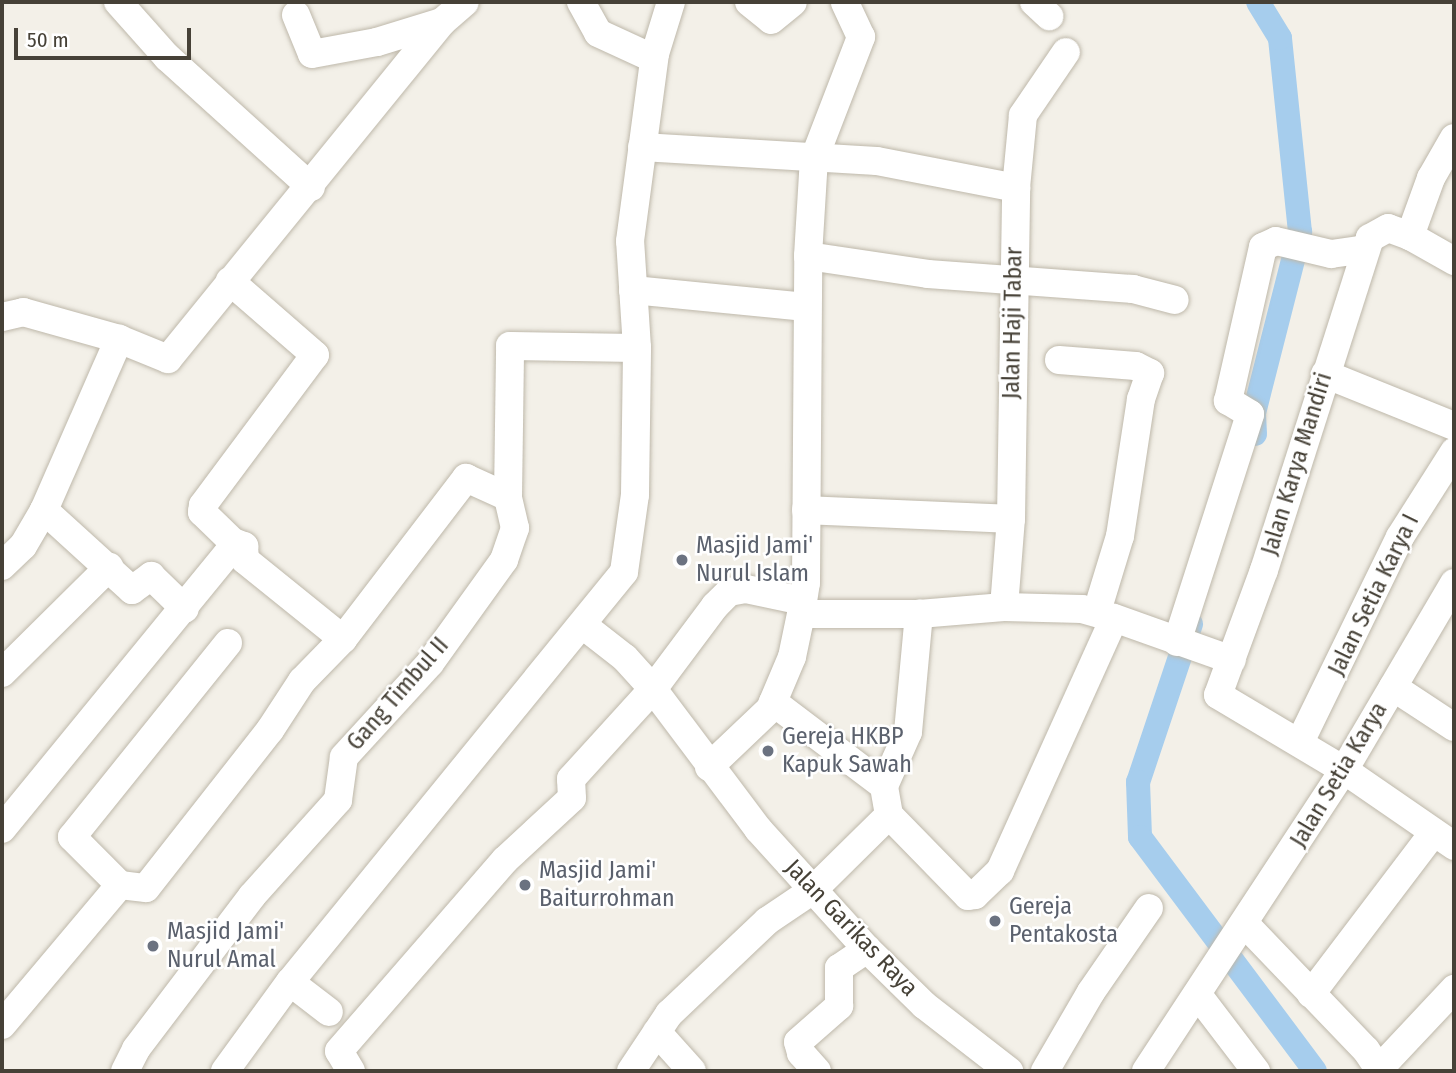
<!DOCTYPE html>
<html>
<head>
<meta charset="utf-8">
<style>
  body { margin:0 }
  #map { position:relative; width:1456px; height:1073px; overflow:hidden; background:#f3f0e8; font-family:"Fira Sans Condensed",sans-serif }
  div>[style] { position:absolute }
  .canal>* { height:24px; margin:-12px; padding:0 12px; transform-origin:12px; border-radius:12px; background:#a6cded }
  .roads { filter:drop-shadow(0 0 2px #beb8aa) drop-shadow(0 0 2px #beb8aa) }
  .street>* { height:28px; margin:-14px; padding:0 14px; transform-origin:14px; border-radius:14px; background:#fff }
  .dots>* { width:19px; height:19px; translate:-50% -50%; box-sizing:border-box; border:4px solid #fff; border-radius:50% }
  span { translate:-50% -50%; white-space:nowrap; text-align:center; line-height:1.15; -webkit-text-stroke:5px #fff; paint-order:stroke }
  .street-label { font-size:24px; color:#464137 }
  .worship-label { font-size:24px; color:#5b616d }
  .left { translate:0 -50%; text-align:left }
  .frame { position:absolute; inset:0; border:4px solid #464137; pointer-events:none }
  .scale { position:absolute; left:14px; top:28px; width:177px; height:32px; box-sizing:border-box; border:4px solid #464137; border-top:0; padding-left:9px; font-size:21px; line-height:24px; white-space:nowrap; color:#464137; -webkit-text-stroke:5px #fff; paint-order:stroke }
</style>
</head>
<body>
<div id="map">
  <div class="canal">
    <i style="left:1255px;top:434px;width:21px;rotate:-93deg"></i>
    <i style="left:1254px;top:413px;width:187px;rotate:-75.7deg"></i>
    <i style="left:1300px;top:232px;width:195px;rotate:-95.9deg"></i>
    <i style="left:1280px;top:38px;width:42px;rotate:-121.4deg"></i>
    <i style="left:1191px;top:624px;width:167px;rotate:108.5deg"></i>
    <i style="left:1138px;top:782px;width:55px;rotate:87.9deg"></i>
    <i style="left:1140px;top:837px;width:292px;rotate:53.2deg"></i>
  </div>
  <div class="roads">
    <div class="street">
      <i style="left:118px;top:2px;width:74px;rotate:48.3deg"></i>
      <i style="left:167px;top:57px;width:194px;rotate:42.1deg"></i>
      <i style="left:581px;top:2px;width:35px;rotate:61deg"></i>
      <i style="left:598px;top:33px;width:55px;rotate:24.7deg"></i>
      <i style="left:648px;top:56px;width:7px;rotate:-16deg"></i>
      <i style="left:749px;top:2px;width:28px;rotate:39deg"></i>
      <i style="left:771px;top:20px;width:28px;rotate:-39deg"></i>
      <i style="left:1034px;top:2px;width:21px;rotate:43deg"></i>
      <i style="left:296px;top:15px;width:42px;rotate:67.7deg"></i>
      <i style="left:312px;top:54px;width:66px;rotate:-10.5deg"></i>
      <i style="left:377px;top:42px;width:68px;rotate:-17.1deg"></i>
      <i style="left:1454px;top:138px;width:46px;rotate:119.9deg"></i>
      <i style="left:1431px;top:178px;width:62px;rotate:109.9deg"></i>
      <i style="left:1410px;top:236px;width:23px;rotate:-160deg"></i>
      <i style="left:1388px;top:228px;width:21px;rotate:151deg"></i>
      <i style="left:1370px;top:238px;width:349px;rotate:107.7deg"></i>
      <i style="left:1264px;top:570px;width:133px;rotate:110.2deg"></i>
      <i style="left:1218px;top:695px;width:147px;rotate:30.8deg"></i>
      <i style="left:1344px;top:770px;width:134px;rotate:34.6deg"></i>
      <i style="left:642px;top:147px;width:235px;rotate:3.4deg"></i>
      <i style="left:877px;top:161px;width:142px;rotate:11deg"></i>
      <i style="left:1410px;top:236px;width:51px;rotate:29.6deg"></i>
      <i style="left:808px;top:256px;width:121px;rotate:8.5deg"></i>
      <i style="left:928px;top:274px;width:206px;rotate:4.2deg"></i>
      <i style="left:1133px;top:289px;width:43px;rotate:14.7deg"></i>
      <i style="left:633px;top:290px;width:174px;rotate:5.6deg"></i>
      <i style="left:2px;top:317px;width:22px;rotate:-13deg"></i>
      <i style="left:23px;top:312px;width:100px;rotate:15.7deg"></i>
      <i style="left:119px;top:339px;width:53px;rotate:22.2deg"></i>
      <i style="left:168px;top:359px;width:434px;rotate:-50.9deg"></i>
      <i style="left:442px;top:22px;width:30px;rotate:-41deg"></i>
      <i style="left:1059px;top:360px;width:77px;rotate:4.5deg"></i>
      <i style="left:1136px;top:366px;width:16px;rotate:27deg"></i>
      <i style="left:1150px;top:373px;width:28px;rotate:109deg"></i>
      <i style="left:1141px;top:399px;width:139px;rotate:98.7deg"></i>
      <i style="left:1120px;top:536px;width:78px;rotate:107deg"></i>
      <i style="left:1325px;top:374px;width:139px;rotate:22deg"></i>
      <i style="left:44px;top:510px;width:119px;rotate:42.3deg"></i>
      <i style="left:132px;top:590px;width:24px;rotate:-36deg"></i>
      <i style="left:151px;top:576px;width:47px;rotate:44.1deg"></i>
      <i style="left:806px;top:510px;width:205px;rotate:2.5deg"></i>
      <i style="left:236px;top:543px;width:9px;rotate:21deg"></i>
      <i style="left:244px;top:546px;width:14px;rotate:86deg"></i>
      <i style="left:245px;top:560px;width:126px;rotate:38.9deg"></i>
      <i style="left:2px;top:566px;width:29px;rotate:-44deg"></i>
      <i style="left:23px;top:546px;width:42px;rotate:-59.7deg"></i>
      <i style="left:44px;top:510px;width:187px;rotate:-66.3deg"></i>
      <i style="left:1004px;top:607px;width:88px;rotate:-85.5deg"></i>
      <i style="left:1011px;top:519px;width:331px;rotate:-89.1deg"></i>
      <i style="left:1016px;top:188px;width:73px;rotate:-84.5deg"></i>
      <i style="left:1023px;top:115px;width:76px;rotate:-55.7deg"></i>
      <i style="left:801px;top:614px;width:118px"></i>
      <i style="left:919px;top:614px;width:85px;rotate:-4.7deg"></i>
      <i style="left:1004px;top:607px;width:78px;rotate:1.5deg"></i>
      <i style="left:1082px;top:609px;width:33px;rotate:16deg"></i>
      <i style="left:584px;top:626px;width:52px;rotate:38deg"></i>
      <i style="left:625px;top:658px;width:42px;rotate:47.9deg"></i>
      <i style="left:653px;top:689px;width:175px;rotate:53.1deg"></i>
      <i style="left:758px;top:829px;width:162px;rotate:47.8deg"></i>
      <i style="left:867px;top:949px;width:80px;rotate:44.5deg"></i>
      <i style="left:924px;top:1005px;width:108px;rotate:37.8deg"></i>
      <i style="left:1177px;top:642px;width:239px;rotate:-72.2deg"></i>
      <i style="left:1250px;top:414px;width:26px;rotate:-149deg"></i>
      <i style="left:1228px;top:401px;width:158px;rotate:-77.2deg"></i>
      <i style="left:1263px;top:247px;width:14px;rotate:-25deg"></i>
      <i style="left:1276px;top:241px;width:57px;rotate:13.3deg"></i>
      <i style="left:1331px;top:254px;width:35px;rotate:-8deg"></i>
      <i style="left:228px;top:643px;width:249px;rotate:128.8deg"></i>
      <i style="left:72px;top:837px;width:68px;rotate:45deg"></i>
      <i style="left:120px;top:885px;width:26px;rotate:7deg"></i>
      <i style="left:146px;top:888px;width:201px;rotate:-51.9deg"></i>
      <i style="left:270px;top:730px;width:59px;rotate:-56.9deg"></i>
      <i style="left:302px;top:681px;width:59px;rotate:-45.7deg"></i>
      <i style="left:343px;top:639px;width:203px;rotate:-52.6deg"></i>
      <i style="left:466px;top:478px;width:46px;rotate:24.3deg"></i>
      <i style="left:2px;top:673px;width:151px;rotate:-44.7deg"></i>
      <i style="left:1393px;top:687px;width:73px;rotate:33.3deg"></i>
      <i style="left:773px;top:702px;width:139px;rotate:37.1deg"></i>
      <i style="left:1300px;top:742px;width:228px;rotate:-64deg"></i>
      <i style="left:1400px;top:537px;width:101px;rotate:-57.6deg"></i>
      <i style="left:709px;top:767px;width:84px;rotate:-43.6deg"></i>
      <i style="left:770px;top:709px;width:56px;rotate:-67.1deg"></i>
      <i style="left:792px;top:657px;width:44px;rotate:-78.2deg"></i>
      <i style="left:801px;top:614px;width:31px;rotate:-81deg"></i>
      <i style="left:806px;top:583px;width:327px;rotate:-89.6deg"></i>
      <i style="left:808px;top:256px;width:97px;rotate:-86.5deg"></i>
      <i style="left:814px;top:159px;width:131px;rotate:-68.9deg"></i>
      <i style="left:861px;top:37px;width:38px;rotate:-115deg"></i>
      <i style="left:889px;top:815px;width:29px;rotate:-100deg"></i>
      <i style="left:884px;top:786px;width:59px;rotate:-66deg"></i>
      <i style="left:908px;top:732px;width:119px;rotate:-84.7deg"></i>
      <i style="left:2px;top:829px;width:368px;rotate:-50.7deg"></i>
      <i style="left:235px;top:544px;width:46px;rotate:-135.9deg"></i>
      <i style="left:202px;top:512px;width:7px;rotate:-82deg"></i>
      <i style="left:203px;top:505px;width:187px;rotate:-53.3deg"></i>
      <i style="left:315px;top:355px;width:113px;rotate:-139deg"></i>
      <i style="left:1246px;top:925px;width:173px;rotate:46.2deg"></i>
      <i style="left:1366px;top:1050px;width:25px;rotate:56deg"></i>
      <i style="left:290px;top:982px;width:49px;rotate:37.6deg"></i>
      <i style="left:1311px;top:994px;width:203px;rotate:-52.8deg"></i>
      <i style="left:1198px;top:995px;width:96px;rotate:52.7deg"></i>
      <i style="left:2px;top:1025px;width:183px;rotate:-49.9deg"></i>
      <i style="left:657px;top:1032px;width:52px;rotate:48.1deg"></i>
      <i style="left:1379px;top:1069px;width:110px;rotate:-46.8deg"></i>
      <i style="left:125px;top:1071px;width:25px;rotate:-63deg"></i>
      <i style="left:136px;top:1049px;width:192px;rotate:-52.8deg"></i>
      <i style="left:252px;top:896px;width:129px;rotate:-48.1deg"></i>
      <i style="left:338px;top:800px;width:43px;rotate:-82.1deg"></i>
      <i style="left:344px;top:757px;width:127px;rotate:-47.5deg"></i>
      <i style="left:430px;top:663px;width:127px;rotate:-54.3deg"></i>
      <i style="left:504px;top:560px;width:34px;rotate:-71deg"></i>
      <i style="left:515px;top:528px;width:32px;rotate:-103deg"></i>
      <i style="left:508px;top:497px;width:151px;rotate:-89.2deg"></i>
      <i style="left:510px;top:346px;width:127px;rotate:0.9deg"></i>
      <i style="left:225px;top:1071px;width:110px;rotate:-53.9deg"></i>
      <i style="left:290px;top:982px;width:529px;rotate:-50.83deg"></i>
      <i style="left:624px;top:572px;width:78px;rotate:-81.9deg"></i>
      <i style="left:635px;top:495px;width:147px;rotate:-89.2deg"></i>
      <i style="left:637px;top:348px;width:107px;rotate:-93.7deg"></i>
      <i style="left:630px;top:241px;width:189px;rotate:-82.4deg"></i>
      <i style="left:655px;top:54px;width:54px;rotate:-72.9deg"></i>
      <i style="left:351px;top:1071px;width:23px;rotate:-121deg"></i>
      <i style="left:339px;top:1051px;width:253px;rotate:-49deg"></i>
      <i style="left:505px;top:860px;width:91px;rotate:-42.8deg"></i>
      <i style="left:572px;top:798px;width:19px;rotate:-93deg"></i>
      <i style="left:571px;top:779px;width:122px;rotate:-47.7deg"></i>
      <i style="left:653px;top:689px;width:104px;rotate:-53.2deg"></i>
      <i style="left:715px;top:606px;width:20px;rotate:-45deg"></i>
      <i style="left:729px;top:592px;width:17px;rotate:-10deg"></i>
      <i style="left:746px;top:589px;width:58px;rotate:11.9deg"></i>
      <i style="left:631px;top:1071px;width:69px;rotate:-56.3deg"></i>
      <i style="left:669px;top:1014px;width:135px;rotate:-43.5deg"></i>
      <i style="left:767px;top:921px;width:55px;rotate:-34deg"></i>
      <i style="left:813px;top:890px;width:107px;rotate:-44.6deg"></i>
      <i style="left:889px;top:815px;width:113px;rotate:45.7deg"></i>
      <i style="left:968px;top:896px;width:7px;rotate:-8deg"></i>
      <i style="left:975px;top:895px;width:35px;rotate:-44deg"></i>
      <i style="left:1000px;top:871px;width:277px;rotate:-65.7deg"></i>
      <i style="left:1114px;top:618px;width:125px;rotate:19.6deg"></i>
      <i style="left:817px;top:1071px;width:24px;rotate:-132deg"></i>
      <i style="left:801px;top:1053px;width:11px;rotate:-105deg"></i>
      <i style="left:798px;top:1042px;width:55px;rotate:-41.3deg"></i>
      <i style="left:839px;top:1006px;width:38px;rotate:-90deg"></i>
      <i style="left:839px;top:968px;width:34px;rotate:-34deg"></i>
      <i style="left:1045px;top:1071px;width:91px;rotate:-59.8deg"></i>
      <i style="left:1091px;top:992px;width:102px;rotate:-55.4deg"></i>
      <i style="left:1146px;top:1071px;width:360px;rotate:-56.7deg"></i>
      <i style="left:1344px;top:770px;width:217px;rotate:-59.5deg"></i>
    </div>
  </div>
  <div class="dots">
    <i style="left:682px;top:560px;background:#6b7280"></i>
    <i style="left:768px;top:751px;background:#6b7280"></i>
    <i style="left:525px;top:885px;background:#6b7280"></i>
    <i style="left:995px;top:921px;background:#6b7280"></i>
    <i style="left:153px;top:946px;background:#6b7280"></i>
  </div>
  <div class="street-label">
    <span style="left:1013px;top:323px;rotate:-89deg">Jalan Haji Tabar</span>
    <span style="left:1297px;top:464px;rotate:-73deg">Jalan Karya Mandiri</span>
    <span style="left:1374px;top:595px;rotate:-64deg">Jalan Setia Karya I</span>
    <span style="left:398px;top:694px;rotate:-49deg">Gang Timbul II</span>
    <span style="left:1339px;top:775px;rotate:-59deg">Jalan Setia Karya</span>
    <span style="left:851px;top:928px;rotate:46deg">Jalan Garikas Raya</span>
  </div>
  <div class="worship-label">
    <span class="left" style="left:696px;top:560px">Masjid Jami'<br>Nurul Islam</span>
    <span class="left" style="left:782px;top:751px">Gereja HKBP<br>Kapuk Sawah</span>
    <span class="left" style="left:539px;top:885px">Masjid Jami'<br>Baiturrohman</span>
    <span class="left" style="left:1009px;top:921px">Gereja<br>Pentakosta</span>
    <span class="left" style="left:167px;top:946px">Masjid Jami'<br>Nurul Amal</span>
  </div>
  <div class="frame"></div>
  <div class="scale">50 m</div>
</div>
</body>
</html>
